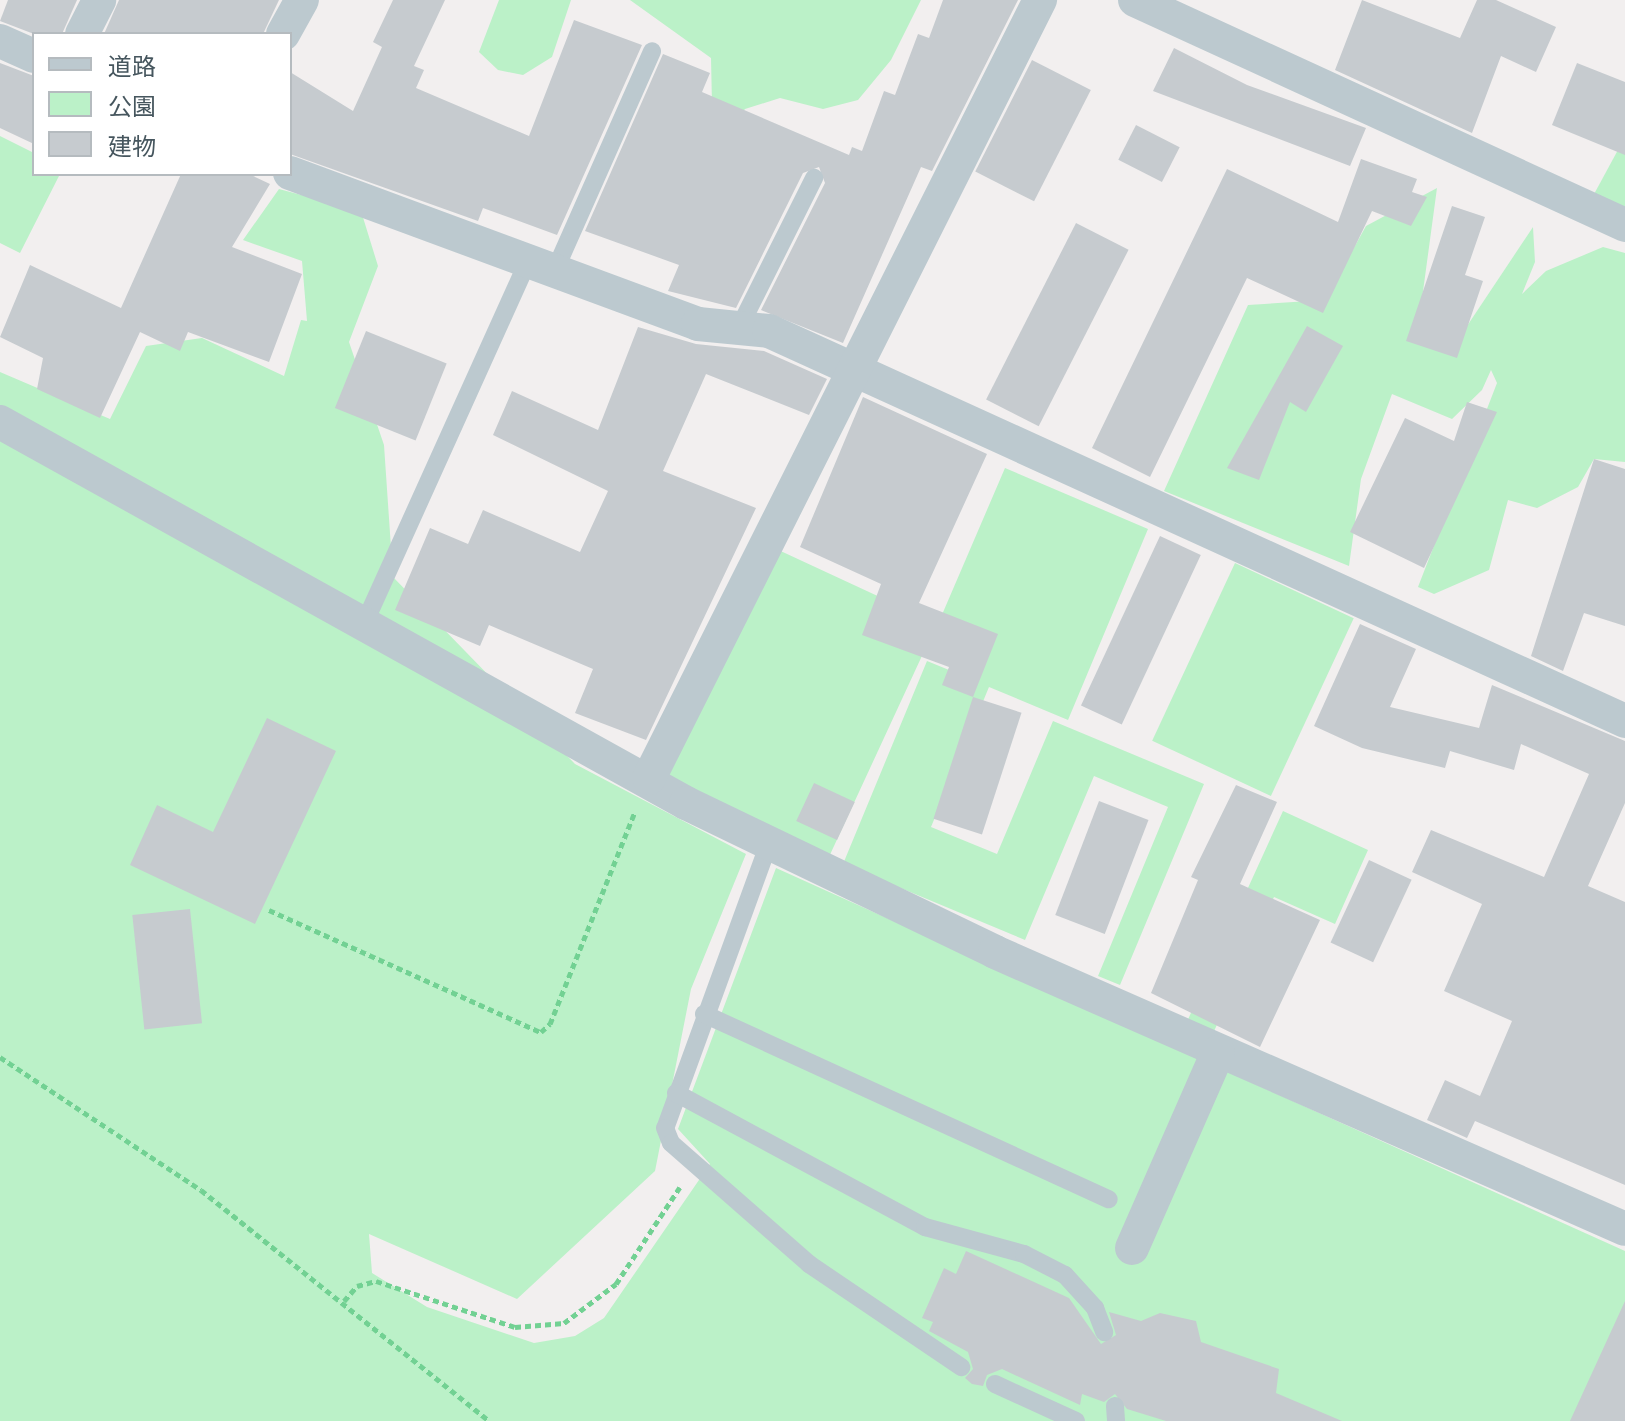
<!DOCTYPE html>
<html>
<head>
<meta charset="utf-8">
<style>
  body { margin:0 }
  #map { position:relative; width:1625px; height:1421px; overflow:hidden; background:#f2efef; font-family:"Open Sans","Noto Sans JP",sans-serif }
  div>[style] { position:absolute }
  .green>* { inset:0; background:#bbf1c8; transform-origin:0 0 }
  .building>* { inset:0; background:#c6cbcf; transform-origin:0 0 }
  .path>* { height:5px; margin-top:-2.5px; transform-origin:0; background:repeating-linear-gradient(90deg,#72d193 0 6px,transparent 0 10px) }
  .lane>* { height:18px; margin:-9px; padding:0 9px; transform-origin:9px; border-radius:9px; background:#bcc9cf }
  .street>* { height:34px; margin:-17px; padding:0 17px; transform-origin:17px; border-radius:17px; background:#bcc9cf }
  span { translate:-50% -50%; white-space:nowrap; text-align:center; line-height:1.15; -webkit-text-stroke:7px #fff; paint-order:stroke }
  .legend { position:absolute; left:32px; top:32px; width:260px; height:144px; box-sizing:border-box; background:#fff; border:2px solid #b5bbbf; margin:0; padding:10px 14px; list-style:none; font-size:24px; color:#46565e }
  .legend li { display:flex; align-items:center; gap:16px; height:40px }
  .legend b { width:40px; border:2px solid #b5bbbf }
</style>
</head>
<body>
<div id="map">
  <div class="green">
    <i style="clip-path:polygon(499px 0,571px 0,552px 57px,523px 75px,498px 70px,479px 52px)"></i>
    <i style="clip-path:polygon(630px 0,921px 0,891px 60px,858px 100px,823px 109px,780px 98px,745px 109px,713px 152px,711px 58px)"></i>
    <i style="clip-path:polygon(0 136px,34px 153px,34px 174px,60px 174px,20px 253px,0 243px)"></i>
    <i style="clip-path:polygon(1625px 137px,1625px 211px,1593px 196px)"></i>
    <i style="clip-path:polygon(1437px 188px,1419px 321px,1453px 347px,1533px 227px,1535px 262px,1522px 294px,1546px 271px,1603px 247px,1625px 253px,1625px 462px,1594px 459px,1578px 487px,1537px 508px,1508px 500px,1489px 570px,1434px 594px,1418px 587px,1497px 383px,1491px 370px,1482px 390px,1452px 419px,1392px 394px,1361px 479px,1349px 566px,1164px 491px,1248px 305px,1325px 300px,1366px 226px)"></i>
    <i style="clip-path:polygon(279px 189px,361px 211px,378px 266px,349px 342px,384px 445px,393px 577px,575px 764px,746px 854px,691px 989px,655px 1171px,517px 1299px,369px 1234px,372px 1273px,427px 1307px,534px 1343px,575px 1336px,604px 1318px,710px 1164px,678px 1129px,776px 868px,1625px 1251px,1625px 1421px,0 1421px,0 372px,110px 419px,146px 346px,202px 338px,284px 376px,301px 320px,307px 321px,302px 261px,243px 240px)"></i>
    <i style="clip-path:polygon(1005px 468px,1148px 529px,1068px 720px,989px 687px,931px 827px,997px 854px,1053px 721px,1204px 784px,1120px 985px,1098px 976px,1168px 807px,1094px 776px,1025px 940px,843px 864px,927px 661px,976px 681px,933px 632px,828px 859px,662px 781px,772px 547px,938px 624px)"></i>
    <i style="left:1235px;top:563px;width:131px;height:196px;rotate:25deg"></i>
    <i style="clip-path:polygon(1283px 811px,1368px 850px,1335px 924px,1274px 897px,1211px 1038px,1185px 1026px)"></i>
  </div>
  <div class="building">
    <i style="clip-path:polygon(8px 0,77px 0,62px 34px,34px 34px,0 21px)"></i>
    <i style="clip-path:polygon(119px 0,279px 0,263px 34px,104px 34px)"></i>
    <i style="clip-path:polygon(393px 0,445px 0,414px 66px,424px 70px,416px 88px,529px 136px,574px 20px,642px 45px,557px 235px,483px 208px,478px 221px,290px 154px,290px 72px,353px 111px,382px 47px,373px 42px)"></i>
    <i style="clip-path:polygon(943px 0,1018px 0,932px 171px,921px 167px,843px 343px,761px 310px,825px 183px,819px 167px,803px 173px,736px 308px,668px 291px,679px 265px,585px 231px,663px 54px,710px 73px,702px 92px,849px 155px,852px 147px,862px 151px,884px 91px,895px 95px,918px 34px,929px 38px)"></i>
    <i style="clip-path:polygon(1362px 0,1460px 38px,1477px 0,1496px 0,1556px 27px,1536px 72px,1501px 56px,1472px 133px,1335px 70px)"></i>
    <i style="clip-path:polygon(1174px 48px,1247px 85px,1366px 128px,1350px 166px,1153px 91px)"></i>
    <i style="left:1032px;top:60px;width:66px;height:125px;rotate:27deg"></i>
    <i style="clip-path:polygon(0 63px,34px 76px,34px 144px,0 128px)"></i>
    <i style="clip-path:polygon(1577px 63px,1625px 82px,1625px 155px,1552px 125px)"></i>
    <i style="left:1136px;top:125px;width:49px;height:39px;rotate:27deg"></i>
    <i style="clip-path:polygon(1361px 159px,1417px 179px,1412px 192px,1427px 197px,1411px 226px,1372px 211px,1323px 313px,1247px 278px,1150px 477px,1092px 448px,1227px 169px,1338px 222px)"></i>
    <i style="clip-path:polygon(181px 174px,249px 174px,270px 184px,232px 247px,302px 274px,269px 362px,188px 332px,180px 351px,140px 332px,100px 418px,37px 389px,43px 358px,0 337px,30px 265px,121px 308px)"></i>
    <i style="clip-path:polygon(1452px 206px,1485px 217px,1465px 275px,1483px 281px,1457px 358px,1406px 341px)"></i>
    <i style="left:1076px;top:223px;width:59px;height:198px;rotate:27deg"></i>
    <i style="clip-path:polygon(1307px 326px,1343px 346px,1306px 412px,1290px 402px,1259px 480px,1227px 468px)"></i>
    <i style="clip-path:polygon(638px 327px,696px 344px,764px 351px,827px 379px,809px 415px,706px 374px,663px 471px,756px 508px,646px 740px,575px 713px,593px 669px,489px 625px,480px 646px,395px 610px,430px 528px,468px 544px,483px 510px,580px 552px,608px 491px,493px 435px,512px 391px,598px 430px)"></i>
    <i style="left:366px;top:331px;width:87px;height:83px;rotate:22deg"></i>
    <i style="clip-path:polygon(863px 397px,987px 454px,919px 603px,998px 634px,973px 697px,942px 685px,949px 667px,862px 635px,881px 584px,800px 547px)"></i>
    <i style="clip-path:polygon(1467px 402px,1497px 412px,1424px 568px,1350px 532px,1405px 418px,1454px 441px)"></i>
    <i style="clip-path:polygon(1594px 459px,1625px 469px,1625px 626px,1584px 613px,1563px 671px,1531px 656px)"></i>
    <i style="left:1160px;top:536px;width:45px;height:187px;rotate:25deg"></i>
    <i style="clip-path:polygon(1360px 624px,1416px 649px,1390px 707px,1479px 728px,1492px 685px,1625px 741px,1625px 803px,1588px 886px,1625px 902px,1625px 1185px,1475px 1121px,1467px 1138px,1427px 1120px,1445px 1080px,1480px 1096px,1512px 1021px,1444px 991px,1482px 904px,1412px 872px,1431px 830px,1544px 877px,1589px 774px,1521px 744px,1514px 770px,1450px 751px,1445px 768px,1362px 748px,1314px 726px)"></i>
    <i style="left:973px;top:697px;width:51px;height:128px;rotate:18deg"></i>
    <i style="clip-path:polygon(267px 718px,336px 751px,255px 924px,130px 865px,157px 805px,213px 832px)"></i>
    <i style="left:814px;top:783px;width:45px;height:42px;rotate:25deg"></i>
    <i style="clip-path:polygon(1236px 785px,1277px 802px,1240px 884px,1320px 920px,1260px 1047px,1151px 993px,1198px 880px,1191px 877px)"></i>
    <i style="left:1099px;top:801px;width:53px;height:122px;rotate:21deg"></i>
    <i style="left:1369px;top:860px;width:47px;height:91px;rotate:25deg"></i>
    <i style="left:190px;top:909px;width:115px;height:58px;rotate:84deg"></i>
    <i style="clip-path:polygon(966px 1251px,1069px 1298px,1101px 1344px,1116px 1335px,1109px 1312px,1141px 1321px,1160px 1313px,1196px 1321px,1201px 1342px,1279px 1369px,1276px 1393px,1342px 1421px,1166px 1421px,1127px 1409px,1115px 1394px,1104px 1402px,1082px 1394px,1080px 1405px,1002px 1369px,987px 1375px,983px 1386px,972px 1384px,965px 1378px,973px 1369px,968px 1352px,929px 1331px,933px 1322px,922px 1318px,944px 1268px,956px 1274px)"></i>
    <i style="clip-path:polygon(1625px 1301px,1625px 1421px,1570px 1421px)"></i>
  </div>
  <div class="path">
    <i style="left:269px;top:910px;width:298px;rotate:24.2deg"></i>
    <i style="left:541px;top:1032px;width:12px;rotate:-42deg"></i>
    <i style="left:550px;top:1024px;width:228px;rotate:-68.2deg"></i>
    <i style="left:0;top:1057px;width:241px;rotate:33.5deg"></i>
    <i style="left:201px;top:1190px;width:369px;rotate:38.7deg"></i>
    <i style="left:344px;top:1301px;width:20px;rotate:-49deg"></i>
    <i style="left:357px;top:1286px;width:20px;rotate:-15deg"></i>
    <i style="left:376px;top:1281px;width:146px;rotate:18.3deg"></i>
    <i style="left:515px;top:1327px;width:49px;rotate:-4.7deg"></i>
    <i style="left:564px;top:1323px;width:65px;rotate:-36.9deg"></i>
    <i style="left:616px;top:1284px;width:116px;rotate:-56.6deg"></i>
  </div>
  <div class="lane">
    <i style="left:556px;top:268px;width:237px;rotate:-66.1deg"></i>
    <i style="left:739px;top:328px;width:168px;rotate:-63.4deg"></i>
    <i style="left:365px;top:622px;width:401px;rotate:-65.7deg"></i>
    <i style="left:769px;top:843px;width:303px;rotate:110deg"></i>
    <i style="left:665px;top:1128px;width:16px;rotate:68deg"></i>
    <i style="left:671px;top:1143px;width:184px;rotate:41.2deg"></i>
    <i style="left:809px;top:1264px;width:184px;rotate:34.1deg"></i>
    <i style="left:704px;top:1014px;width:445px;rotate:24.6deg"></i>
    <i style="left:676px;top:1093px;width:283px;rotate:28.3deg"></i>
    <i style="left:925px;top:1227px;width:103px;rotate:15.3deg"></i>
    <i style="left:1024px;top:1254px;width:46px;rotate:27.1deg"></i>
    <i style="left:1065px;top:1275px;width:45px;rotate:47.7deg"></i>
    <i style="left:1095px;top:1308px;width:26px;rotate:69deg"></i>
    <i style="left:995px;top:1384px;width:89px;rotate:24.6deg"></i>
    <i style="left:1115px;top:1406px;width:15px;rotate:86deg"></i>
  </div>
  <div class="street">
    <i style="left:1135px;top:0;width:539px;rotate:24.66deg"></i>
    <i style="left:82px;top:34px;width:38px;rotate:-63deg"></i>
    <i style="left:283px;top:34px;width:39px;rotate:-61deg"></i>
    <i style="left:0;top:41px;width:37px;rotate:24deg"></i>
    <i style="left:290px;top:173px;width:435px;rotate:20.3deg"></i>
    <i style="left:698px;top:324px;width:71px;rotate:5.6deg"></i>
    <i style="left:769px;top:331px;width:941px;rotate:24.49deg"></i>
    <i style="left:0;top:422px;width:785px;rotate:29.05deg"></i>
    <i style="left:686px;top:803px;width:343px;rotate:25.7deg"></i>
    <i style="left:995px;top:952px;width:688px;rotate:23.73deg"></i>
    <i style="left:649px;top:778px;width:871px;rotate:-63.32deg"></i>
    <i style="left:1132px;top:1248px;width:214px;rotate:-66.3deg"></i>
  </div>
  <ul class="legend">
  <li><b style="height:10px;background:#bcc9cf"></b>道路</li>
  <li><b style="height:22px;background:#bbf1c8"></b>公園</li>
  <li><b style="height:22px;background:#c6cbcf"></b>建物</li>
  </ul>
</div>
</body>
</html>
